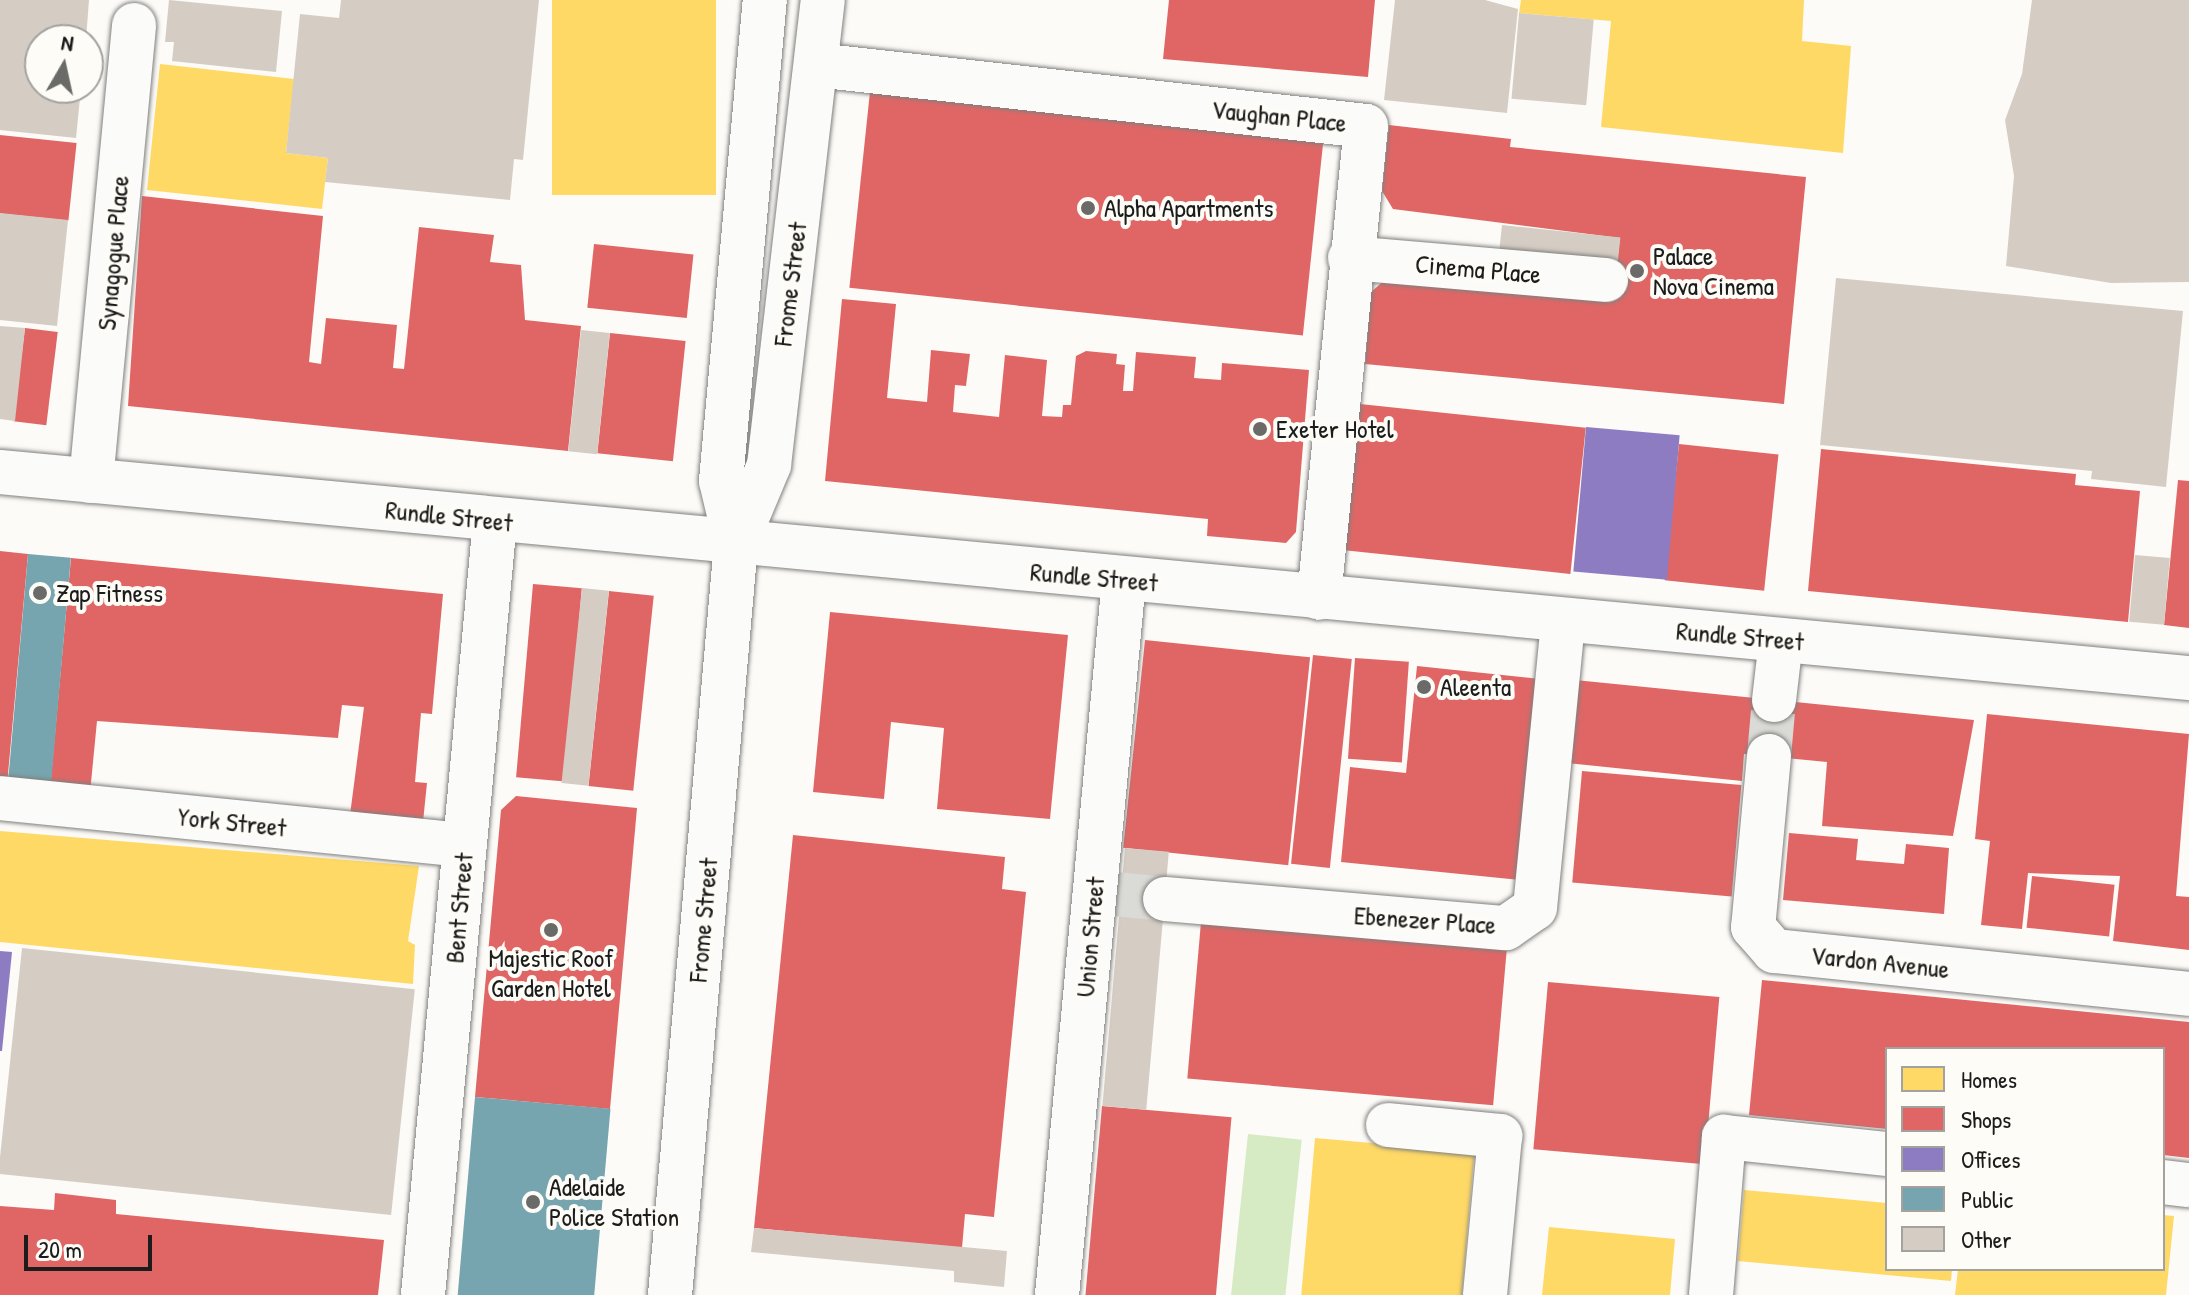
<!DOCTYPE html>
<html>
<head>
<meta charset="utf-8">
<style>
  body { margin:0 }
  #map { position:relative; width:2189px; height:1295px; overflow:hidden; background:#fcfbf8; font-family:"Patrick Hand",sans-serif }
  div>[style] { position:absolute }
  .green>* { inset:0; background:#d6eac3; transform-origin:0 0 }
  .homes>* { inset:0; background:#ffd966; transform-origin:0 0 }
  .shops>* { inset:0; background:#e06666; transform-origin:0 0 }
  .offices>* { inset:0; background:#8e7cc3; transform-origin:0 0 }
  .public>* { inset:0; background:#76a5af; transform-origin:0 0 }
  .building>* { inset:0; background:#d5cdc4; transform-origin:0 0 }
  .street-tunnel>* { height:44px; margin-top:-22px; transform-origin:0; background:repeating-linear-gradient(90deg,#dadad7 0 44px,transparent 0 66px) }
  .roads { filter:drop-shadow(0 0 2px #81807f) drop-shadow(0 0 2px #81807f) }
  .street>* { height:44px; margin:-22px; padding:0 22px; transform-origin:22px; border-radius:22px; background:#fbfbf9 }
  .secondary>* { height:44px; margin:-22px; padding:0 22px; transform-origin:22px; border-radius:22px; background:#fbfbf9 }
  .dots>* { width:22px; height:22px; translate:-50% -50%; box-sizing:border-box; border:4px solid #fdfcf7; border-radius:50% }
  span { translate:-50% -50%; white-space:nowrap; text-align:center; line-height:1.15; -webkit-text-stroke:8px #fdfcf7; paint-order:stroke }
  .street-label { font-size:26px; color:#1c1c1c }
  .poi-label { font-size:26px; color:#1c1c1c }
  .left { translate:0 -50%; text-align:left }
  .legend { position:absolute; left:1885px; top:1047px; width:280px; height:224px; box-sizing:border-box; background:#fdfcf7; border:2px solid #a3a29f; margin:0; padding:10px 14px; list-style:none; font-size:24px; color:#1c1c1c }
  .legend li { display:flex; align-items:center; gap:16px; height:40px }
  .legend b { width:40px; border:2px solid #a3a29f }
  .north { position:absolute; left:24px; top:24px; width:80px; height:80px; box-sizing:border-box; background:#fdfcf7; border:2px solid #a3a29f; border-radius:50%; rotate:9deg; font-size:22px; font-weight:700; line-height:32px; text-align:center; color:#1c1c1c }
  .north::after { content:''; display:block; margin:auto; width:28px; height:36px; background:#6a6a69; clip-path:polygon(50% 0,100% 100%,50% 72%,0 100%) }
  .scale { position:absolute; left:24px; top:1235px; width:128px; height:36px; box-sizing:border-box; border:4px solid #1c1c1c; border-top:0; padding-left:10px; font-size:24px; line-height:28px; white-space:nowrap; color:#1c1c1c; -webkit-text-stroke:6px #fdfcf7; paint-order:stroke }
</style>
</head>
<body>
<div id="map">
  <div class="green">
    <i style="left:1248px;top:1134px;width:54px;height:162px;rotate:6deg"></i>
  </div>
  <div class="homes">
    <i style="left:552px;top:0;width:164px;height:195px"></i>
    <i style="clip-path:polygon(1521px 0,1804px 0,1802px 41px,1851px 46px,1843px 153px,1601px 127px,1611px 21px,1519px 13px)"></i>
    <i style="clip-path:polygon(160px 64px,294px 79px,286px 153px,328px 158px,322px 209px,147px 190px)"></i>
    <i style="clip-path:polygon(0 831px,419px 866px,408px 941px,415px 945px,413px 984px,0 942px)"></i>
    <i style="left:1315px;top:1138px;width:160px;height:158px;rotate:5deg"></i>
    <i style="clip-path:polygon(1744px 1190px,1887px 1203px,1887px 1269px,1952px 1269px,1951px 1281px,1738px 1261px)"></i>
    <i style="clip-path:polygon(2163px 1215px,2174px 1216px,2166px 1295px,1955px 1295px,1958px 1269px,2163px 1269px)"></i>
    <i style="clip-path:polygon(1549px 1227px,1675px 1239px,1670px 1295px,1542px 1295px)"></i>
  </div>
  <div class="shops">
    <i style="clip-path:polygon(1169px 0,1375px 0,1368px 77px,1163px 59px)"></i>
    <i style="left:871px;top:82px;width:456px;height:207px;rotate:6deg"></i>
    <i style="clip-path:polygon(1389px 125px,1511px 139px,1510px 147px,1806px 177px,1784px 404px,1365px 364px,1371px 292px,1386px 279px,1613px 296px,1620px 238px,1393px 209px,1382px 191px)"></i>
    <i style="left:0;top:135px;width:77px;height:78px;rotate:6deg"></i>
    <i style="clip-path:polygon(142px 196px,323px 216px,309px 362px,321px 364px,326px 318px,397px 325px,393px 368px,404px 369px,419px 227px,494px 235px,490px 262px,521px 265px,525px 320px,581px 326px,568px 451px,128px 406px)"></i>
    <i style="left:594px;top:244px;width:100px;height:64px;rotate:6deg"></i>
    <i style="clip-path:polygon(842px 299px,896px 304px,887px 398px,927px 402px,931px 350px,970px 354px,966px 386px,955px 385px,953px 412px,999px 417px,1005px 355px,1047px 360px,1042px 416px,1062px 417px,1063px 405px,1071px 405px,1076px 356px,1086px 351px,1117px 354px,1116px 364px,1125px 365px,1123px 391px,1133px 391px,1136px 352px,1196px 357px,1194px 378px,1221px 380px,1222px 363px,1309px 370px,1296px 532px,1286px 543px,1207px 536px,1208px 519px,825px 481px)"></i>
    <i style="left:25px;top:328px;width:33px;height:94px;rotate:7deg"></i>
    <i style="left:610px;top:333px;width:76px;height:121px;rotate:6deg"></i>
    <i style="left:1360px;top:404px;width:227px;height:147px;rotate:6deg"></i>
    <i style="left:1679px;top:444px;width:100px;height:137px;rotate:6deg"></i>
    <i style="clip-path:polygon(1821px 449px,2076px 474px,2075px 485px,2140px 491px,2128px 622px,1808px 591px)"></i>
    <i style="clip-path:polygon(2178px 480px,2189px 481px,2189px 628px,2164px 625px)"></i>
    <i style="clip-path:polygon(0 551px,28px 554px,7px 785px,0 784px)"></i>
    <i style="clip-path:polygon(71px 558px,443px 594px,432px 714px,421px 713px,415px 782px,427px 783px,423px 822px,350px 815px,364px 707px,342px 705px,338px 738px,97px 721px,90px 793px,50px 789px)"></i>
    <i style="left:533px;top:584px;width:49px;height:194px;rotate:5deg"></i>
    <i style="left:609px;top:591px;width:45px;height:196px;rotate:6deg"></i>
    <i style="clip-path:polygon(830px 612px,1068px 635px,1050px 819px,937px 809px,944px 728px,891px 722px,884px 799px,813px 792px)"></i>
    <i style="left:1145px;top:640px;width:166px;height:209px;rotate:6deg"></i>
    <i style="left:1313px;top:655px;width:39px;height:210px;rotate:6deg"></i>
    <i style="left:1355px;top:658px;width:54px;height:101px;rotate:4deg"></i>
    <i style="clip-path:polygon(1417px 666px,1540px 679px,1520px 880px,1341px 862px,1350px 767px,1406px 773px)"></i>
    <i style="clip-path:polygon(1575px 680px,1974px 720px,1953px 836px,1822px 826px,1827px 762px,1744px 754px,1742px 781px,1567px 763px)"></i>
    <i style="clip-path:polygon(1987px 714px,2189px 734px,2176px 896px,2189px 897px,2189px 950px,2113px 941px,2120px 876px,2028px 873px,2022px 929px,1981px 925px,1990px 841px,1975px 839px)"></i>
    <i style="left:1582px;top:771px;width:160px;height:112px;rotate:5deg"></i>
    <i style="clip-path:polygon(516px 796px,637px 808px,610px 1109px,475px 1097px,501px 810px)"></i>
    <i style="clip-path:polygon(1789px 833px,1858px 839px,1856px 860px,1904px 864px,1906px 844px,1949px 848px,1944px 914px,1783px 900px)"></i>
    <i style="clip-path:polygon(793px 835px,1005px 857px,1002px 889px,1026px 892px,994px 1217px,965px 1214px,962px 1248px,754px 1228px)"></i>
    <i style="left:2032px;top:876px;width:83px;height:52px;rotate:6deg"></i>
    <i style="left:1201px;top:922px;width:307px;height:157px;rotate:5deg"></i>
    <i style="clip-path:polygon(1762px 980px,2189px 1022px,2189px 1158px,2163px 1155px,2163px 1049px,1887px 1049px,1887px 1129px,1749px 1115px)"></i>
    <i style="left:1548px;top:982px;width:172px;height:168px;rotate:5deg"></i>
    <i style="left:1102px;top:1106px;width:130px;height:190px;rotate:5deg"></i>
    <i style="clip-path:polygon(55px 1193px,116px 1200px,116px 1214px,384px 1240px,378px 1295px,0 1295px,0 1206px,54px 1210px)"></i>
  </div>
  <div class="offices">
    <i style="left:1586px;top:427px;width:94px;height:145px;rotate:5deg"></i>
    <i style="clip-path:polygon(0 951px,12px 952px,2px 1051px,0 1051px)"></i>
  </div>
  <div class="public">
    <i style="left:28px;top:554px;width:43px;height:232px;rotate:5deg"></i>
    <i style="left:475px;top:1097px;width:136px;height:199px;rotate:5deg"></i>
  </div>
  <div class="building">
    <i style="clip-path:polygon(0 0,89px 0,86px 40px,40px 40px,40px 88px,81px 88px,76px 138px,0 130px)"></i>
    <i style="clip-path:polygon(169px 0,282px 11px,276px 72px,172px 61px,174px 42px,165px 42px)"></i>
    <i style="clip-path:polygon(341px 0,539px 0,523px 160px,514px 159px,510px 200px,325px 182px,328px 158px,286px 153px,300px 14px,339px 18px)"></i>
    <i style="clip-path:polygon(1395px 0,1485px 0,1518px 9px,1507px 113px,1384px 100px)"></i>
    <i style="clip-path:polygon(2032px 0,2189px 0,2189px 282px,2111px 283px,2006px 266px,2014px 176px,2005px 120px,2022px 74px)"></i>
    <i style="left:1519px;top:13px;width:75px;height:86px;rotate:5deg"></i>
    <i style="clip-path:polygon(0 213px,68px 220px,57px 326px,0 320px)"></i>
    <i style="left:1502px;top:225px;width:119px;height:61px;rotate:6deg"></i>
    <i style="clip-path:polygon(1836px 278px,2183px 311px,2166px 487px,2091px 479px,2092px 471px,1820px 445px)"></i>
    <i style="clip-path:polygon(0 326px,25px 328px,15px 421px,0 419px)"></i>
    <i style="left:581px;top:330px;width:29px;height:122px;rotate:6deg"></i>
    <i style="left:2135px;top:555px;width:35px;height:67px;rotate:5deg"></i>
    <i style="left:582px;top:588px;width:27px;height:196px;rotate:6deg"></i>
    <i style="left:1125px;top:848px;width:44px;height:259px;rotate:5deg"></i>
    <i style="left:22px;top:948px;width:395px;height:227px;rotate:6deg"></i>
    <i style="clip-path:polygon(754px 1228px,1007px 1251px,1004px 1287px,954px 1282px,954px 1271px,751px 1252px)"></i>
  </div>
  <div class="street-tunnel">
    <i style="left:1769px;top:756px;width:56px;rotate:-84.9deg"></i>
    <i style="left:1114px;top:894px;width:51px;rotate:5.6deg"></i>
  </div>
  <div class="roads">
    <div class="street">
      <i style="left:816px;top:65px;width:553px;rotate:6.33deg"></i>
      <i style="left:1366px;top:126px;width:474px;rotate:95.7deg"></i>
      <i style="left:1350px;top:258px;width:257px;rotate:4.9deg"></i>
      <i style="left:91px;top:481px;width:458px;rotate:-84.6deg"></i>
      <i style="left:1774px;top:700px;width:60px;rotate:-83.3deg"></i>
      <i style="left:1769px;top:756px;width:172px;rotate:95.3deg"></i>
      <i style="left:1753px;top:927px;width:32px;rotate:49deg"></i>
      <i style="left:1774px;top:951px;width:417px;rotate:5.9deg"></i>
      <i style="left:0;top:798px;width:467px;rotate:5.8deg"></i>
      <i style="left:1165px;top:899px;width:342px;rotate:4.9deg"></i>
      <i style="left:1506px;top:928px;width:35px;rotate:-35deg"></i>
      <i style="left:1535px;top:908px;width:288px;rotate:-84.4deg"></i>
      <i style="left:1388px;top:1125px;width:113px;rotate:5.6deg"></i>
      <i style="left:1500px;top:1136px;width:160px;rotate:95.4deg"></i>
      <i style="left:2163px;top:1182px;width:26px;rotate:7deg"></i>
      <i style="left:423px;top:1295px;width:777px;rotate:-84.69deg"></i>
      <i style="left:1057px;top:1295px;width:718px;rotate:-84.65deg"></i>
      <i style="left:1711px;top:1295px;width:159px;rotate:-85.3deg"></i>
      <i style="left:1724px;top:1137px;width:164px;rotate:6deg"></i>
    </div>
    <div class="secondary">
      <i style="left:0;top:472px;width:2199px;rotate:5.38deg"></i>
      <i style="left:736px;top:544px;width:65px;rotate:-103.4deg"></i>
      <i style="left:721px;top:481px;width:483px;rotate:-84.8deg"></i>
      <i style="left:670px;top:1295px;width:754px;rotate:-84.98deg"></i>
      <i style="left:736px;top:544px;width:86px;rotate:-67.3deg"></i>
      <i style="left:769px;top:465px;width:468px;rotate:-83.4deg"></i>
    </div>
  </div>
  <div class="dots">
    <i style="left:1088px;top:208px;background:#6a6a69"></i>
    <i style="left:1637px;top:271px;background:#6a6a69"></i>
    <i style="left:1260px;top:429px;background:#6a6a69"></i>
    <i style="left:40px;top:593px;background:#6a6a69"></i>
    <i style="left:1424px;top:687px;background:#6a6a69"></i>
    <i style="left:551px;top:930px;background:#6a6a69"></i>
    <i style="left:533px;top:1202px;background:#6a6a69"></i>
  </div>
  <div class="street-label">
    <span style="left:1279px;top:116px;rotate:6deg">Vaughan Place</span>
    <span style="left:113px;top:253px;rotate:-85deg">Synagogue Place</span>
    <span style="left:1478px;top:269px;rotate:5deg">Cinema Place</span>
    <span style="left:790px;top:284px;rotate:-83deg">Frome Street</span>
    <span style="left:449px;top:516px;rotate:6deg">Rundle Street</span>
    <span style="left:1094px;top:577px;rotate:5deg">Rundle Street</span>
    <span style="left:1740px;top:636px;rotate:5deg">Rundle Street</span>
    <span style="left:232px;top:822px;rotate:6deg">York Street</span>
    <span style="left:459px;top:908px;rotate:-85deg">Bent Street</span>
    <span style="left:703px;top:920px;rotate:-85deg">Frome Street</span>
    <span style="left:1425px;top:920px;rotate:4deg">Ebenezer Place</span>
    <span style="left:1090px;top:937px;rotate:-85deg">Union Street</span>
    <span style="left:1880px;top:962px;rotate:6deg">Vardon Avenue</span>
  </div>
  <div class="poi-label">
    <span class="left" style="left:1104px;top:208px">Alpha Apartments</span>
    <span class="left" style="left:1653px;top:271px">Palace<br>Nova Cinema</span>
    <span class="left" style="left:1276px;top:429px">Exeter Hotel</span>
    <span class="left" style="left:56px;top:593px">Zap Fitness</span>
    <span class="left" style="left:1440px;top:687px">Aleenta</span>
    <span style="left:551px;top:973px">Majestic Roof<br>Garden Hotel</span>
    <span class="left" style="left:549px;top:1202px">Adelaide<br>Police Station</span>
  </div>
  <ul class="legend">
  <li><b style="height:22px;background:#ffd966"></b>Homes</li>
  <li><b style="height:22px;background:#e06666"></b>Shops</li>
  <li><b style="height:22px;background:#8e7cc3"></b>Offices</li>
  <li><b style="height:22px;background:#76a5af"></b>Public</li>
  <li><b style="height:22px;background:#d5cdc4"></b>Other</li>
  </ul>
  <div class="north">N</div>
  <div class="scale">20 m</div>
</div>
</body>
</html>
